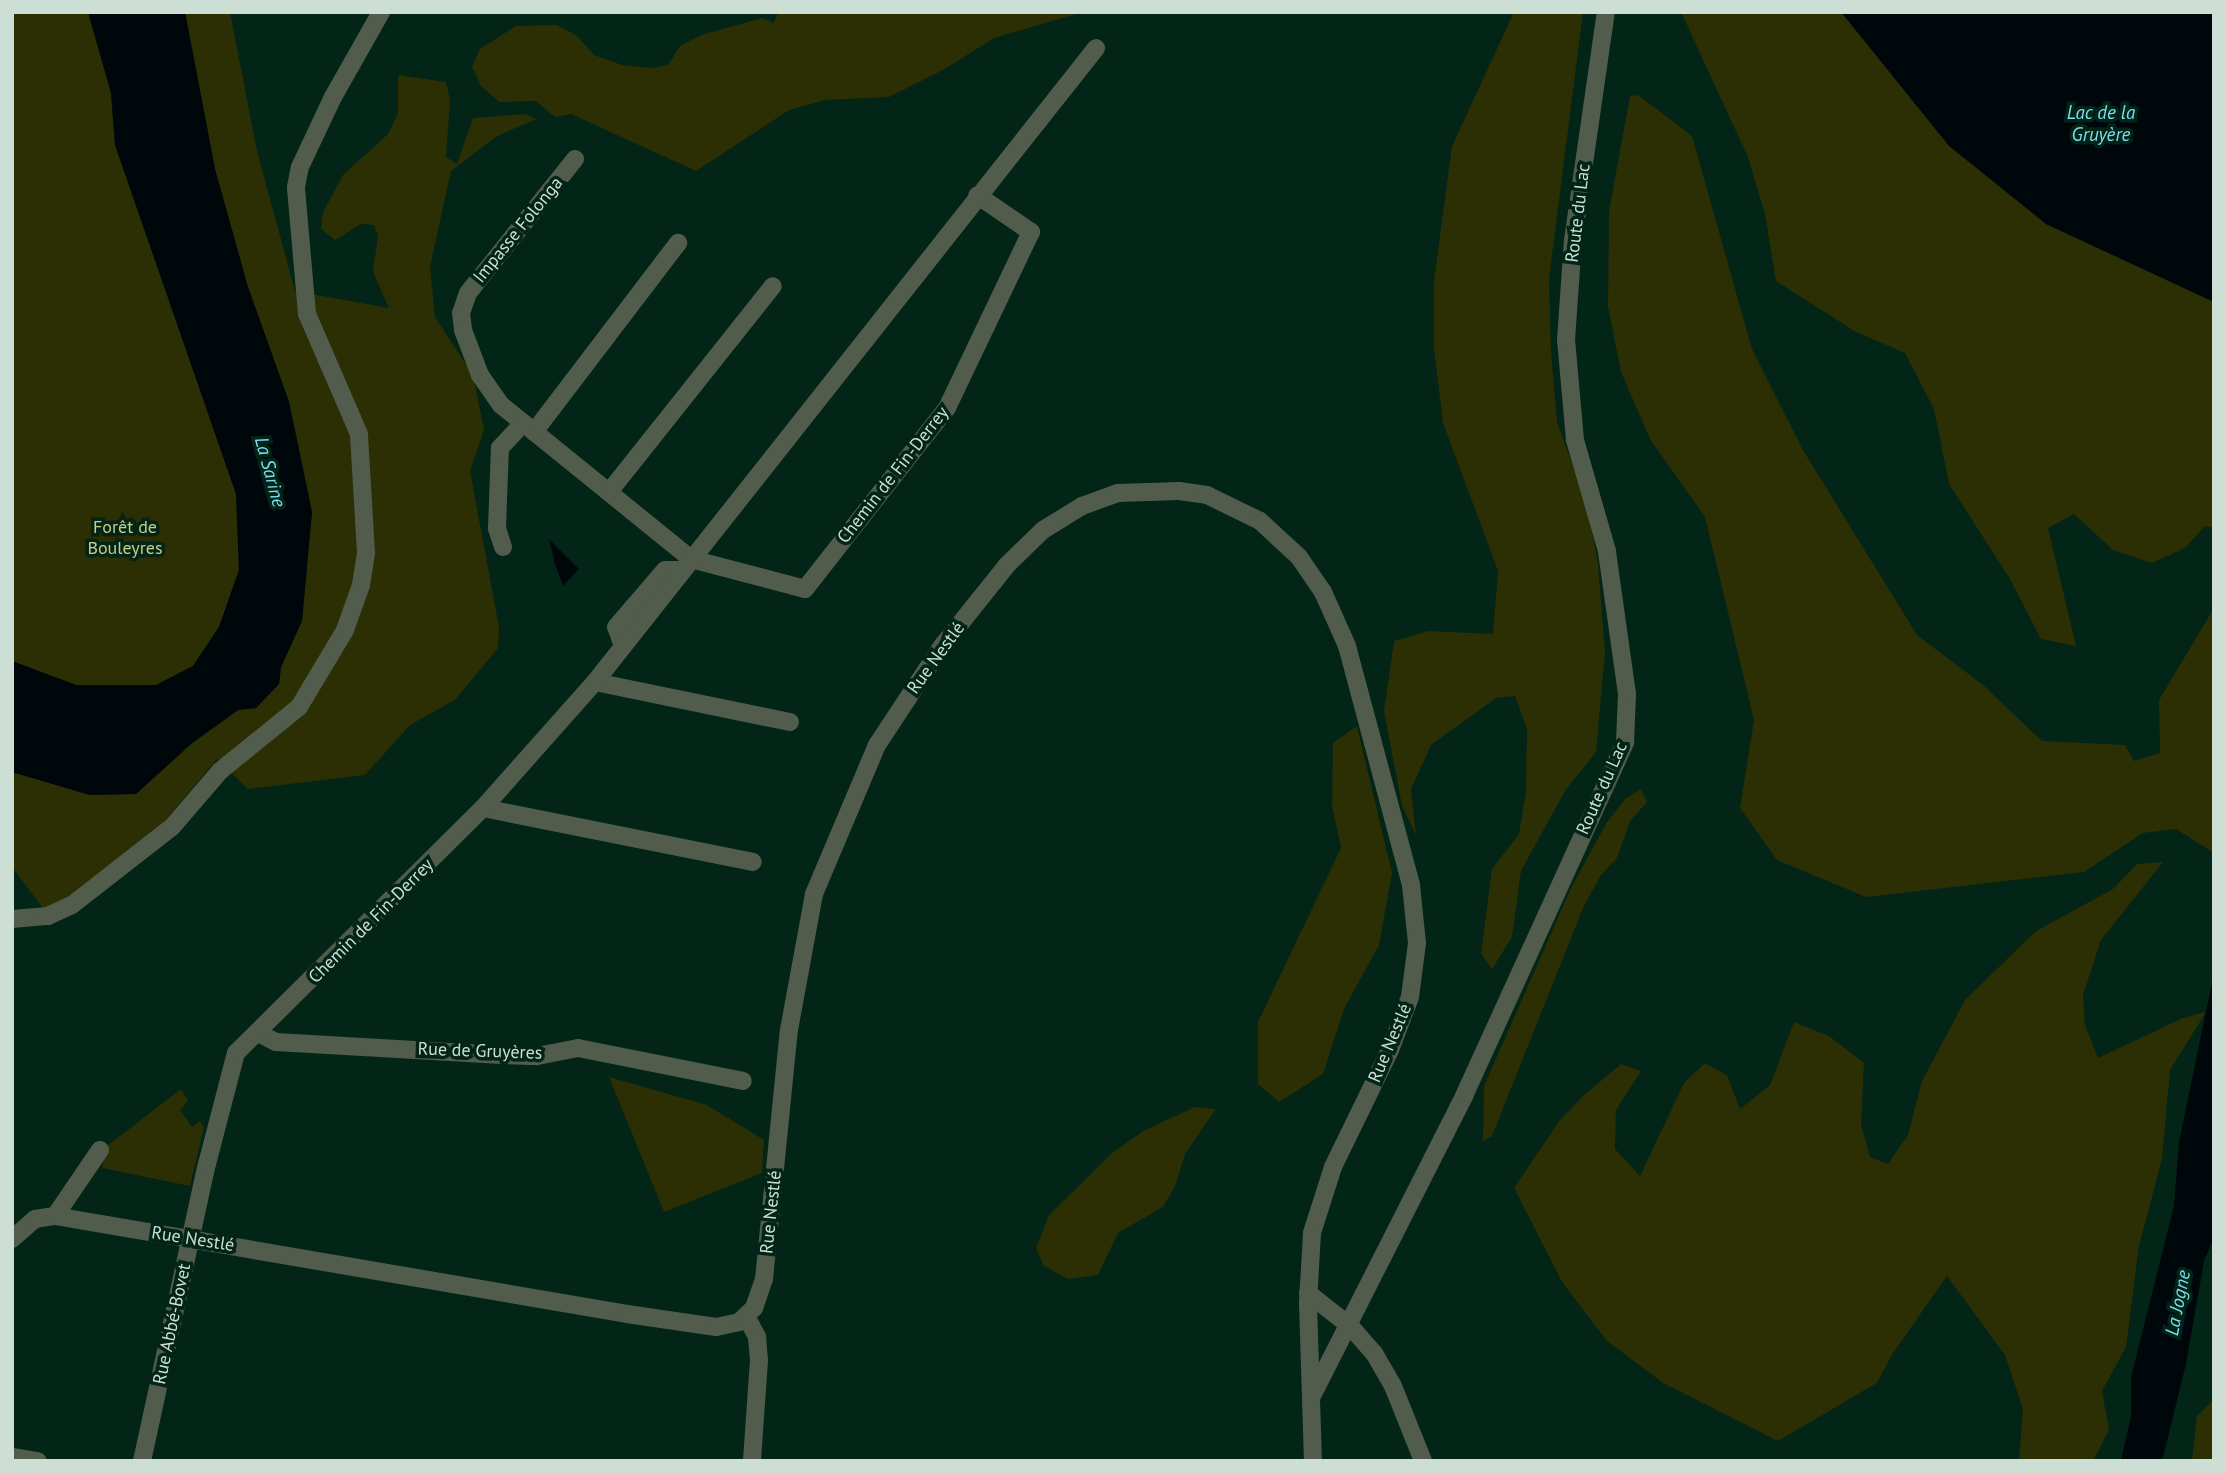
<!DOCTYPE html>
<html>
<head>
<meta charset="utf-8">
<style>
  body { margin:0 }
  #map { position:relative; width:2226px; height:1473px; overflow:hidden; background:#022517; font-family:"PT Sans",sans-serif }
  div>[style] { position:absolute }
  .green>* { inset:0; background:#2c2e04 }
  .water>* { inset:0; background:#00070b }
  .minor>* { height:18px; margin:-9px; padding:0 9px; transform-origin:9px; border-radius:9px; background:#515c4c }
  span { translate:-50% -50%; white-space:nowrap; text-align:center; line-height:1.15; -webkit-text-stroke:7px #022517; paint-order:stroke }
  .street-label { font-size:18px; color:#cddfd5 }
  .park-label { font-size:18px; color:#c8cd84 }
  .water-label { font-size:19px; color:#7dddf2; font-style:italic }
  .frame { position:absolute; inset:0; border:14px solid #cddfd5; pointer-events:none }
</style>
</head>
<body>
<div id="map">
  <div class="green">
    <i style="clip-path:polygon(12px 12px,88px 12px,111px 93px,115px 145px,236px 494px,239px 570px,219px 627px,193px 666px,156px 685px,76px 685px,12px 661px)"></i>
    <i style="clip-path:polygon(185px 12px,230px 12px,257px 151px,295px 291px,389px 308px,373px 272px,378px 236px,374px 225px,361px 224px,335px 240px,321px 229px,323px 212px,343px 175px,388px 134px,398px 113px,398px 75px,446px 82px,450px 100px,446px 157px,457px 164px,473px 118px,525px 114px,537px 119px,497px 136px,451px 171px,430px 267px,435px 317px,473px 375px,484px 430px,470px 471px,499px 627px,498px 648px,455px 700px,410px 725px,365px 775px,248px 789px,217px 759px,139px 852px,45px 911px,12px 867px,12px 772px,90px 795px,136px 794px,191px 744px,238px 710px,256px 708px,279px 684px,281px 667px,302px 621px,312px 512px,289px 402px,248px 287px,215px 169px)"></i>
    <i style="clip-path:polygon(778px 12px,1083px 12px,994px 38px,943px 70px,889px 97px,825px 100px,789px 110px,696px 171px,571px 114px,555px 117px,536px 101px,499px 102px,481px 86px,472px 67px,480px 49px,516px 26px,557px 25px,577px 36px,594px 55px,622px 65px,651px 68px,668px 65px,680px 46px,701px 35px,762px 18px,774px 23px)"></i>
    <i style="clip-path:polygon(1514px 12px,1583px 12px,1549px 279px,1551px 351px,1557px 422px,1587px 505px,1598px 563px,1605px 652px,1596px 752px,1565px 791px,1521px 871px,1512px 937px,1492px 969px,1481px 953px,1492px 869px,1519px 834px,1526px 792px,1527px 729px,1515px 696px,1496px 698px,1431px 745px,1411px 789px,1416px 835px,1402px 806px,1384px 711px,1394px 641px,1428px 631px,1493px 634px,1498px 571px,1443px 423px,1434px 349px,1434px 281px,1452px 146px)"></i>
    <i style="clip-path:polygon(1681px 12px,1841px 12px,2046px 224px,2214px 302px,2214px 528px,2205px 526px,2185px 548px,2152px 563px,2113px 550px,2074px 514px,2048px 528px,2076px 646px,2041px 639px,2010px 579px,1949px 484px,1934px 409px,1905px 353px,1856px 332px,1776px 281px,1765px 214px,1748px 157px)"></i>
    <i style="clip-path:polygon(1638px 95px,1692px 136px,1752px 349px,1803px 450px,1917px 635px,1983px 685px,2042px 741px,2125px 745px,2134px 761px,2160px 753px,2159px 700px,2214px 608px,2214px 853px,2176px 829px,2143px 833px,2084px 872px,1866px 897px,1777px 860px,1740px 808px,1754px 720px,1705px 517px,1650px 439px,1621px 372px,1608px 307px,1609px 211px,1630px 96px)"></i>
    <i style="clip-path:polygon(1357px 726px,1392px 873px,1379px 945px,1344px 1009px,1323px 1074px,1279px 1102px,1258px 1084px,1258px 1022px,1341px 848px,1332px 806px,1333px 743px)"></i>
    <i style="clip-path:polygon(1641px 789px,1647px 802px,1630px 821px,1617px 858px,1601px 875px,1583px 908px,1492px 1136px,1483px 1141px,1484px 1086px,1572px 886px,1607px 822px,1626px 798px)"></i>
    <i style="clip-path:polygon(2163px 862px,2101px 940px,2083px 995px,2085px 1025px,2098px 1058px,2183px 1018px,2206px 1012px,2170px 1070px,2162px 1159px,2139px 1246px,2126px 1347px,2102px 1391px,2109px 1430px,2093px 1461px,2019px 1461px,2023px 1409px,2005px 1355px,1947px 1276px,1893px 1353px,1877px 1383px,1778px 1441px,1663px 1383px,1607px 1341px,1562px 1282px,1514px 1188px,1560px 1120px,1584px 1095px,1621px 1064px,1641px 1071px,1616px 1110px,1615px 1149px,1640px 1176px,1684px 1083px,1705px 1063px,1727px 1075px,1740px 1109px,1770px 1085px,1794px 1022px,1829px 1036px,1864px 1063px,1861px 1124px,1870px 1157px,1888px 1164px,1908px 1135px,1922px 1081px,1965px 1000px,2036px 931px,2113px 889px,2137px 864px)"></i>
    <i style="clip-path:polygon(609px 1077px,707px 1105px,764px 1140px,762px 1173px,664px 1212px)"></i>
    <i style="clip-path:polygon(181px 1089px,188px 1101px,180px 1110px,192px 1127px,200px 1121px,204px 1127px,190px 1186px,102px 1168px,107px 1146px)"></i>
    <i style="clip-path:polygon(1195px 1107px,1216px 1109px,1185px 1154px,1175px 1186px,1163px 1207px,1118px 1233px,1098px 1275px,1068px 1279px,1044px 1266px,1036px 1248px,1049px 1215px,1112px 1153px,1145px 1130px)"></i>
    <i style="clip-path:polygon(2214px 1399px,2214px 1461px,2192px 1461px,2197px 1416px)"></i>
  </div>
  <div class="water">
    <i style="clip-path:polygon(88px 12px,185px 12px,215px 169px,248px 287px,289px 402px,312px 512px,302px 621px,281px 667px,279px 684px,256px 708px,238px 710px,191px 744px,136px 794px,90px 795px,12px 772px,12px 661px,76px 685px,156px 685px,193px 666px,219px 627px,239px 570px,236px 494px,115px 145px,111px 93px)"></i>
    <i style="clip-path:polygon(1841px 12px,2214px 12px,2214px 302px,2046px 224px,1949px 146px)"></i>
    <i style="clip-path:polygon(549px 539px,579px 569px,563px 586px,555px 564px)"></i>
    <i style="clip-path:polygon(2214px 973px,2214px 1237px,2204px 1261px,2186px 1364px,2162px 1461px,2121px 1461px,2131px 1416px,2131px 1377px,2174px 1206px,2179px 1142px)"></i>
  </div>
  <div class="minor">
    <i style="left:575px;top:159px;width:171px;rotate:128.6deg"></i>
    <i style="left:468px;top:293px;width:21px;rotate:109deg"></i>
    <i style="left:461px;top:313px;width:17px;rotate:83deg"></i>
    <i style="left:463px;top:330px;width:48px;rotate:69.3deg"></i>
    <i style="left:480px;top:375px;width:37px;rotate:55deg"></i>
    <i style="left:501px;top:405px;width:245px;rotate:39deg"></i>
    <i style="left:691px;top:559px;width:118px;rotate:14.7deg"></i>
    <i style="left:805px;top:589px;width:230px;rotate:-51.9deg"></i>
    <i style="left:947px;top:408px;width:195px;rotate:-64.5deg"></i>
    <i style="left:1031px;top:232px;width:65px;rotate:-145.6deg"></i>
    <i style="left:534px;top:432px;width:238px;rotate:-52.7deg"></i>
    <i style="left:609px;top:492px;width:263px;rotate:-51.5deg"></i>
    <i style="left:503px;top:547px;width:20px;rotate:-108deg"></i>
    <i style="left:497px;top:528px;width:80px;rotate:-87.9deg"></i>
    <i style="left:500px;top:448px;width:34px;rotate:-47deg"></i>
    <i style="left:623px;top:646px;width:20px;rotate:-110deg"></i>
    <i style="left:616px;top:627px;width:75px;rotate:-49.3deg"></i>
    <i style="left:665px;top:570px;width:17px"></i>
    <i style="left:595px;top:682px;width:199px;rotate:11.6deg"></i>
    <i style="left:483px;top:808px;width:275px;rotate:11.3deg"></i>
    <i style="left:12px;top:919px;width:36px;rotate:-5deg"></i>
    <i style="left:48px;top:916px;width:26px;rotate:-25deg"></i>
    <i style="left:72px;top:905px;width:127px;rotate:-38deg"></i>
    <i style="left:172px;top:827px;width:74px;rotate:-49.4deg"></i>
    <i style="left:220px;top:771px;width:102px;rotate:-39deg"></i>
    <i style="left:299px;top:707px;width:90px;rotate:-59.1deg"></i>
    <i style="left:345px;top:630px;width:48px;rotate:-70.4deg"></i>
    <i style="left:361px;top:585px;width:32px;rotate:-81deg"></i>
    <i style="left:366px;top:553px;width:119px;rotate:-93.4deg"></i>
    <i style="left:359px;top:434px;width:131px;rotate:-113.4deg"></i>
    <i style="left:307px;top:314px;width:127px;rotate:-95deg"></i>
    <i style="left:296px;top:187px;width:20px;rotate:-79deg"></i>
    <i style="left:300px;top:167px;width:77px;rotate:-64.8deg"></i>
    <i style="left:333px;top:97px;width:98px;rotate:-60.5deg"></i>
    <i style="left:258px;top:1033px;width:20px;rotate:27deg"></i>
    <i style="left:276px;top:1042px;width:226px;rotate:3.3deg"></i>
    <i style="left:502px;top:1055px;width:35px;rotate:2deg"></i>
    <i style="left:537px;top:1056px;width:42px;rotate:-11deg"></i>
    <i style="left:578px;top:1048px;width:168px;rotate:11.3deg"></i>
    <i style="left:55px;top:1216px;width:80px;rotate:-55.7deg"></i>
    <i style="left:12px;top:1239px;width:30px;rotate:-41deg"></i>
    <i style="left:35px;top:1219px;width:20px;rotate:-9deg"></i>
    <i style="left:55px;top:1216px;width:580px;rotate:9.72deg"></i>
    <i style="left:627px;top:1314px;width:90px;rotate:8.3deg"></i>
    <i style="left:716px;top:1327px;width:24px;rotate:-12deg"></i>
    <i style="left:739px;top:1322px;width:21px;rotate:-43deg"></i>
    <i style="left:754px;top:1308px;width:31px;rotate:-71deg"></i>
    <i style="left:764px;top:1279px;width:250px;rotate:-84.3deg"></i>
    <i style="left:789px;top:1030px;width:138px;rotate:-79.6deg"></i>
    <i style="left:814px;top:894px;width:162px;rotate:-67.1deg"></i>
    <i style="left:877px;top:745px;width:120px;rotate:-56.6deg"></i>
    <i style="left:943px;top:645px;width:102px;rotate:-51.3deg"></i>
    <i style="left:1007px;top:565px;width:50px;rotate:-44.2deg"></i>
    <i style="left:1043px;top:530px;width:46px;rotate:-31.6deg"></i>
    <i style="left:1082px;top:506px;width:38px;rotate:-20deg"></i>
    <i style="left:1118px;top:493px;width:61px;rotate:-1.9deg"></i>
    <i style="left:1179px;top:491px;width:28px;rotate:8deg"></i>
    <i style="left:1207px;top:495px;width:59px;rotate:26.1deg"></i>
    <i style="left:1260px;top:521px;width:53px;rotate:42.7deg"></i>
    <i style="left:1299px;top:557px;width:42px;rotate:55.6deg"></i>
    <i style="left:1323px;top:592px;width:59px;rotate:66deg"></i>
    <i style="left:1347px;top:646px;width:247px;rotate:75deg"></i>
    <i style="left:1411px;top:885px;width:58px;rotate:84.1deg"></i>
    <i style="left:1417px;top:943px;width:54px;rotate:97.4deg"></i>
    <i style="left:1410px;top:997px;width:57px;rotate:110.7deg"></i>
    <i style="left:1390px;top:1050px;width:130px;rotate:116deg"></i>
    <i style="left:1333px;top:1167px;width:69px;rotate:107.7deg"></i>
    <i style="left:1312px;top:1233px;width:70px;rotate:93.3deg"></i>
    <i style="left:1308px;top:1303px;width:158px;rotate:88.2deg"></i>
    <i style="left:1308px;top:1293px;width:55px;rotate:38.3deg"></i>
    <i style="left:1351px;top:1327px;width:35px;rotate:49deg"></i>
    <i style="left:1374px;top:1353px;width:38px;rotate:60deg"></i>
    <i style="left:1393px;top:1386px;width:81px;rotate:68.2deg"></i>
    <i style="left:746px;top:1316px;width:24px;rotate:62deg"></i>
    <i style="left:757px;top:1337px;width:23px;rotate:85deg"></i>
    <i style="left:759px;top:1360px;width:101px;rotate:94deg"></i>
    <i style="left:1311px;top:1398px;width:339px;rotate:-63.1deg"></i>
    <i style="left:1464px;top:1096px;width:389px;rotate:-65.5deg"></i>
    <i style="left:1625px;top:742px;width:48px;rotate:-87.6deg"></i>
    <i style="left:1627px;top:694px;width:144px;rotate:-98deg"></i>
    <i style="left:1607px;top:551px;width:116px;rotate:-106.1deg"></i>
    <i style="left:1575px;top:440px;width:100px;rotate:-95.1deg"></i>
    <i style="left:1566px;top:340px;width:100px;rotate:-86deg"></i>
    <i style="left:1573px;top:240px;width:230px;rotate:-81.8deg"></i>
    <i style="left:12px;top:1457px;width:26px;rotate:9deg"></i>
    <i style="left:142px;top:1461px;width:304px;rotate:-77.7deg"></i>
    <i style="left:207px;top:1164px;width:115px;rotate:-75.4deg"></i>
    <i style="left:236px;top:1053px;width:348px;rotate:-44.8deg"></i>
    <i style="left:483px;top:808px;width:169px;rotate:-48.4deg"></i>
    <i style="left:595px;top:682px;width:808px;rotate:-51.68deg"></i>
  </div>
  <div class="street-label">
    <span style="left:1578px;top:213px;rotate:-83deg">Route du Lac</span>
    <span style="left:518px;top:230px;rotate:-51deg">Impasse Folonga</span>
    <span style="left:893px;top:475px;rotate:-52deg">Chemin de Fin-Derrey</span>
    <span style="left:936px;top:658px;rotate:-54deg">Rue Nestlé</span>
    <span style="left:1602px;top:788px;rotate:-66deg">Route du Lac</span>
    <span style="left:371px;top:921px;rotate:-45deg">Chemin de Fin-Derrey</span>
    <span style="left:1390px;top:1043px;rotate:-67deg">Rue Nestlé</span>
    <span style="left:480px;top:1051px;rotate:2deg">Rue de Gruyères</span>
    <span style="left:771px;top:1212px;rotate:-84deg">Rue Nestlé</span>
    <span style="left:193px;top:1239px;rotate:9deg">Rue Nestlé</span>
    <span style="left:172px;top:1324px;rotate:-78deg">Rue Abbé-Bovet</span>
  </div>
  <div class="park-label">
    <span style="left:125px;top:538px">Forêt de<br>Bouleyres</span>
  </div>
  <div class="water-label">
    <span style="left:2101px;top:124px">Lac de la<br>Gruyère</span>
    <span style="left:270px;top:472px;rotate:75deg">La Sarine</span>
    <span style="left:2178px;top:1303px;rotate:-79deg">La Jogne</span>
  </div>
  <div class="frame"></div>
</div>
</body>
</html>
